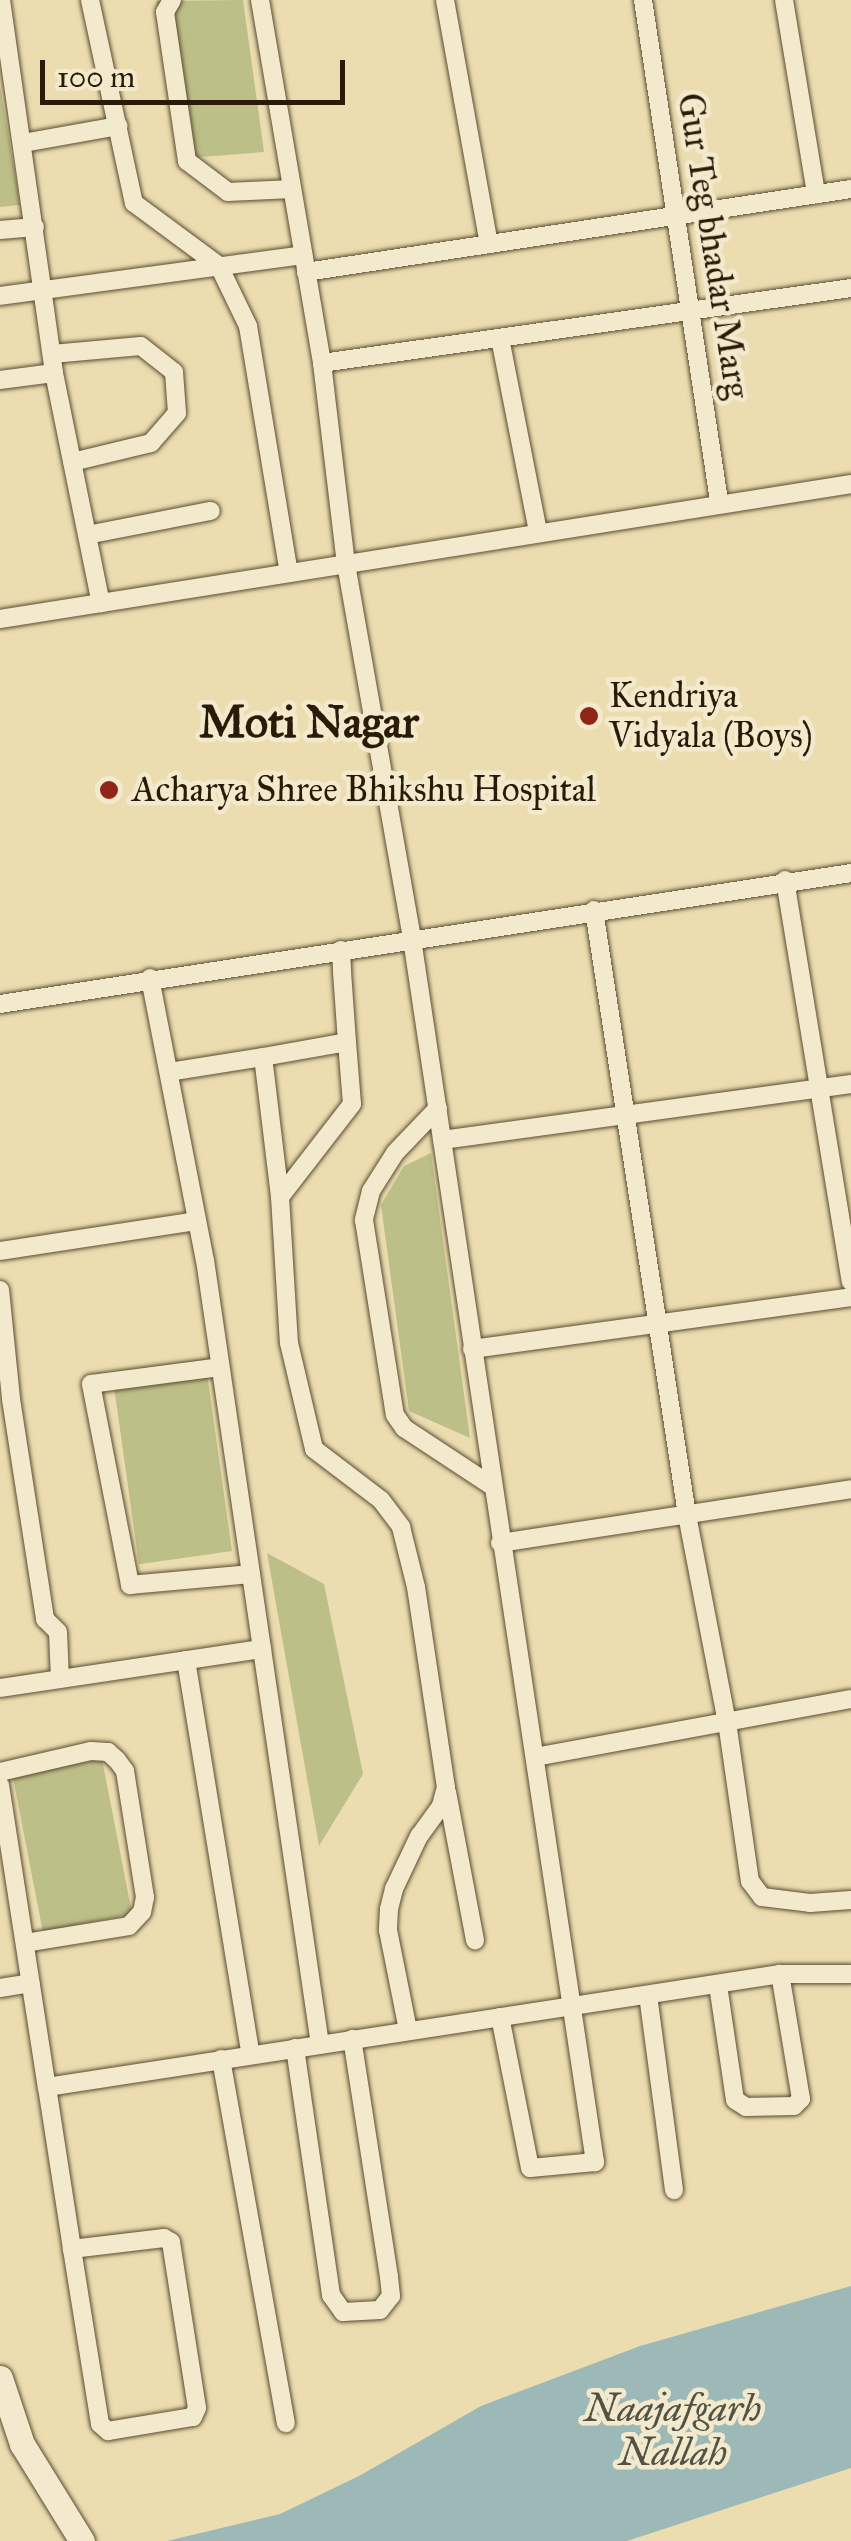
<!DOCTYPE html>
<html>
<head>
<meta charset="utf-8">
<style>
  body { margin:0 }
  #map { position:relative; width:851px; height:2541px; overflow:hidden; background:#ecddb0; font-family:"IM FELL Great Primer",serif }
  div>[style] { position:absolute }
  .green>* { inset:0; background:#bdbf88; transform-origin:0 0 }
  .water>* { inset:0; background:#9db9b7 }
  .roads { filter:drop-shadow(0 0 2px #5a4c31) drop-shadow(0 0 2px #5a4c31) }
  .minor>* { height:18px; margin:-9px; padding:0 9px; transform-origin:9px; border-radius:9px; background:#f3e9cc }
  .secondary>* { height:25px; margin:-12.5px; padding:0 12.5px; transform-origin:12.5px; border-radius:12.5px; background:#f3e9cc }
  .dots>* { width:28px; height:28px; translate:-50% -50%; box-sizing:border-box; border:5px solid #f3e9cc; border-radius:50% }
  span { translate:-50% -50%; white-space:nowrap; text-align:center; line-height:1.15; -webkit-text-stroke:9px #f3e9cc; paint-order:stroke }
  .street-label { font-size:35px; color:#291b07 }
  .poi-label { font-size:35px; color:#291b07 }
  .left { translate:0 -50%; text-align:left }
  .water-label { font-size:38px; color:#525245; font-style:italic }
  .district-label { font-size:45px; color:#291b07; font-weight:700 }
  .scale { position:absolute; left:40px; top:60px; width:305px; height:45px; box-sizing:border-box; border:5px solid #291b07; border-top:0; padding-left:12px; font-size:30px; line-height:35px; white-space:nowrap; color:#291b07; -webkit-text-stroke:8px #f3e9cc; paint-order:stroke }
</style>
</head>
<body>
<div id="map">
  <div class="green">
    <i style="clip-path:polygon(243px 0,264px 152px,188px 158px,156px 1px)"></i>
    <i style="clip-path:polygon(0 86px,20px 205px,0 207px)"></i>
    <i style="clip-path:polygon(431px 1153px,470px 1438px,409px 1411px,381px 1205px,404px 1166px)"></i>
    <i style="left:205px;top:1359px;width:194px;height:94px;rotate:82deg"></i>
    <i style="clip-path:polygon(267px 1553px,324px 1584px,363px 1774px,319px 1846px)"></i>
    <i style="left:102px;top:1759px;width:158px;height:91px;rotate:79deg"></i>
  </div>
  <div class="water">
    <i style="clip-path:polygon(851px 2286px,851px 2468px,627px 2541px,167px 2541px,280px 2514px,359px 2476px,481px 2406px,640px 2346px)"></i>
  </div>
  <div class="roads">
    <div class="minor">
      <i style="left:1px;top:0;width:377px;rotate:81.9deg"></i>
      <i style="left:54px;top:373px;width:235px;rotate:78.5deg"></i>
      <i style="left:90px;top:0;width:208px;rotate:77.8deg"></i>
      <i style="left:134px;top:203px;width:106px;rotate:36.5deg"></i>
      <i style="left:219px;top:266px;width:67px;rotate:64.2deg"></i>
      <i style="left:248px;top:326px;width:250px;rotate:80.6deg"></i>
      <i style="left:172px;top:0;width:14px;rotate:120deg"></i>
      <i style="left:165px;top:12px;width:151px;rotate:81.6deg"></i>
      <i style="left:187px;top:161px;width:51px;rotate:37.1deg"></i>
      <i style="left:228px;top:192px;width:64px;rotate:-2.7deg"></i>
      <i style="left:260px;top:0;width:368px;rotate:80.3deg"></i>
      <i style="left:322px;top:363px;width:202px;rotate:83.2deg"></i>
      <i style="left:346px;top:564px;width:381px;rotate:80deg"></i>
      <i style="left:412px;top:939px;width:1237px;rotate:81.49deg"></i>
      <i style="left:595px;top:2162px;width:65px;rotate:174.7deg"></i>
      <i style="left:530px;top:2168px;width:154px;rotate:-101.2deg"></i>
      <i style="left:445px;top:0;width:248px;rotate:79.8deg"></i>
      <i style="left:643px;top:0;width:507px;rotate:81.37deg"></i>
      <i style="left:784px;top:0;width:197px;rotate:80.6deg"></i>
      <i style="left:23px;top:143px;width:97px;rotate:-10.1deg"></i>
      <i style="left:0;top:230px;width:35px;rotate:-5deg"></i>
      <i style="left:306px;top:272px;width:551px;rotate:-8.66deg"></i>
      <i style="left:0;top:296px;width:306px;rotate:-7.7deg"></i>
      <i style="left:500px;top:338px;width:198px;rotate:78.9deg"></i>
      <i style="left:52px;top:354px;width:89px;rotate:-5.1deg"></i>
      <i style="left:141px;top:346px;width:42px;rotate:38.2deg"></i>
      <i style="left:174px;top:372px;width:41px;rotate:85.8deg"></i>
      <i style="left:177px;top:413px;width:40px;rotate:131deg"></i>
      <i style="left:151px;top:443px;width:81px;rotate:166.5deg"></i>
      <i style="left:322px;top:363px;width:534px;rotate:-8.07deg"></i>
      <i style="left:0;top:380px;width:54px;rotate:-7.4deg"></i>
      <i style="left:87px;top:535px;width:126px;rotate:-11deg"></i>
      <i style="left:0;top:619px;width:862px;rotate:-9.01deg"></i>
      <i style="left:785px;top:880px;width:407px;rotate:80.7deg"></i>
      <i style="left:594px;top:910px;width:612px;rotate:81.26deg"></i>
      <i style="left:687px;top:1515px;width:211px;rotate:79.1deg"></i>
      <i style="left:727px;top:1722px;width:161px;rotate:81.8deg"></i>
      <i style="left:750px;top:1881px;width:20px;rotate:53deg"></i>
      <i style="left:762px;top:1897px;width:48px;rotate:7.1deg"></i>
      <i style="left:810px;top:1903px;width:41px;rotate:-4.2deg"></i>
      <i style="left:341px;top:950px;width:22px;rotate:87deg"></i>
      <i style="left:342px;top:972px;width:70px;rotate:85.9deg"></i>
      <i style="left:347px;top:1042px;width:62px;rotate:85.4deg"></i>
      <i style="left:352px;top:1104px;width:118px;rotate:127.7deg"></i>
      <i style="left:280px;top:1197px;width:141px;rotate:-96.9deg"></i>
      <i style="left:263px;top:1057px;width:85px;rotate:-10.1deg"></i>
      <i style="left:150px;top:978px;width:287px;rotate:79deg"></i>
      <i style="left:205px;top:1260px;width:792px;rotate:81.66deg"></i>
      <i style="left:0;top:1004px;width:861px;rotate:-8.75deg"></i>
      <i style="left:169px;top:1072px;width:95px;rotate:-9.1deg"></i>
      <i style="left:438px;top:1108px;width:62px;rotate:133.7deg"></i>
      <i style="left:395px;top:1153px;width:45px;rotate:122.3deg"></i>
      <i style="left:371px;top:1191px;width:30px;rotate:104deg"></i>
      <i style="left:364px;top:1220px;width:197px;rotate:81deg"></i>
      <i style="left:395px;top:1415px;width:16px;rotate:55deg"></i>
      <i style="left:404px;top:1428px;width:105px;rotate:33.4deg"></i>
      <i style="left:442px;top:1140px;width:413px;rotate:-7.8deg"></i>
      <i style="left:280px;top:1197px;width:146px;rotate:86.5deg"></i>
      <i style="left:289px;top:1343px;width:109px;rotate:76.7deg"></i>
      <i style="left:314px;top:1449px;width:84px;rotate:37.3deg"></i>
      <i style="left:381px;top:1500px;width:34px;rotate:53deg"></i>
      <i style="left:401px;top:1527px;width:62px;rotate:76deg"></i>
      <i style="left:416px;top:1587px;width:202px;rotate:81.5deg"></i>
      <i style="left:446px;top:1787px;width:20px;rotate:105deg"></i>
      <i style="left:441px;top:1806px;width:37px;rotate:126deg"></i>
      <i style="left:419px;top:1836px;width:59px;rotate:115.3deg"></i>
      <i style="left:394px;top:1889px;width:21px;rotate:104deg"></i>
      <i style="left:389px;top:1909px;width:21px;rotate:93deg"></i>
      <i style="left:388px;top:1930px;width:102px;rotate:78.7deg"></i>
      <i style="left:0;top:1251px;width:199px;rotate:-8.7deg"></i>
      <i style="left:0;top:1290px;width:110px;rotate:84.2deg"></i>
      <i style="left:11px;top:1399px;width:223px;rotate:81.2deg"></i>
      <i style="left:45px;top:1619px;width:18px;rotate:45deg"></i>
      <i style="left:58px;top:1632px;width:47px;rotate:87.6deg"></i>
      <i style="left:472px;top:1349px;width:383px;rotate:-7.8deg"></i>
      <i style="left:220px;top:1367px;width:130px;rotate:172.5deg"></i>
      <i style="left:91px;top:1384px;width:205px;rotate:79deg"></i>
      <i style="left:130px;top:1585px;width:121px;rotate:-5.2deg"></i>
      <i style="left:500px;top:1543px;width:355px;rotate:-8.7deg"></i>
      <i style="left:186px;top:1660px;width:400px;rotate:80.7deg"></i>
      <i style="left:0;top:1688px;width:265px;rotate:-8.5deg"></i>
      <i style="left:535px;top:1757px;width:321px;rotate:-10.4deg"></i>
      <i style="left:0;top:1772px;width:93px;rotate:-13deg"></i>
      <i style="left:91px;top:1751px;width:17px;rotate:3deg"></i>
      <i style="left:108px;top:1752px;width:12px;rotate:42deg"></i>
      <i style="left:117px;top:1760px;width:14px;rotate:54deg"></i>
      <i style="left:125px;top:1771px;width:128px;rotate:81deg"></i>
      <i style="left:145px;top:1897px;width:15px;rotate:101deg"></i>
      <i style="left:142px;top:1912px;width:19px;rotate:133deg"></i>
      <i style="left:129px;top:1926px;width:105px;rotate:170.7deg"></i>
      <i style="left:0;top:1785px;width:306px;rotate:81.2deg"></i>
      <i style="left:47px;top:2087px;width:742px;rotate:-8.76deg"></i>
      <i style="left:780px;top:1974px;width:71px"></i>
      <i style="left:447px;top:1792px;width:151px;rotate:79.3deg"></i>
      <i style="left:718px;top:1985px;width:116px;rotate:81.6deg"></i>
      <i style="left:735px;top:2100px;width:13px;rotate:32deg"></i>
      <i style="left:746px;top:2107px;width:48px;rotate:-1.2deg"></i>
      <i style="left:794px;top:2106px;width:10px;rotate:-45deg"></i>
      <i style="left:801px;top:2099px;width:127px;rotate:-99.5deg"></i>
      <i style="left:0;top:1988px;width:31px;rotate:-9deg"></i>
      <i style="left:648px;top:1995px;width:197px;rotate:82.4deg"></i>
      <i style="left:295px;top:2048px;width:250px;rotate:81.7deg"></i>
      <i style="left:331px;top:2295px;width:21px;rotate:55deg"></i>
      <i style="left:343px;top:2312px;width:37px;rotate:-3deg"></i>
      <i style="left:380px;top:2310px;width:18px;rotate:-52deg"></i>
      <i style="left:391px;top:2296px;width:19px;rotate:-96deg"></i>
      <i style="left:389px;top:2277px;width:241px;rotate:-98.8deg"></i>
      <i style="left:221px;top:2059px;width:370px;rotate:79.9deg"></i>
      <i style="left:47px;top:2087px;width:164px;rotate:81.2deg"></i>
      <i style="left:72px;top:2249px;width:177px;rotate:80.9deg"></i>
      <i style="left:100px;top:2424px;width:11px;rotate:41deg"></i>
      <i style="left:108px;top:2431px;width:86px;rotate:-9.4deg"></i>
      <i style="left:193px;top:2417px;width:10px;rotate:-66deg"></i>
      <i style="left:197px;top:2408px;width:168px;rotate:-98.9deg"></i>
      <i style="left:171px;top:2242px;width:8px;rotate:-150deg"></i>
      <i style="left:164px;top:2238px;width:93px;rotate:173.2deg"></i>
    </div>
    <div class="secondary">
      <i style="left:0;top:2378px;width:70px;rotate:71.6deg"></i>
      <i style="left:22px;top:2444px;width:114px;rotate:58.3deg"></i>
    </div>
  </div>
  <div class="dots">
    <i style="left:589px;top:716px;background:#8f2418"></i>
    <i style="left:109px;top:790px;background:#8f2418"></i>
  </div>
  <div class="street-label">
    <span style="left:713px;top:246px;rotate:81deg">Gur Teg bhadar Marg</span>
  </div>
  <div class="poi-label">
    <span class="left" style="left:609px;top:716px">Kendriya<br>Vidyala (Boys)</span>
    <span class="left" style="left:132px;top:790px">Acharya Shree Bhikshu Hospital</span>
  </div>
  <div class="water-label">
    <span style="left:673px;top:2431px">Naajafgarh<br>Nallah</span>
  </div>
  <div class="district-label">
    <span style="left:309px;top:722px">Moti Nagar</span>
  </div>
  <div class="scale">100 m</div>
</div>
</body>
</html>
